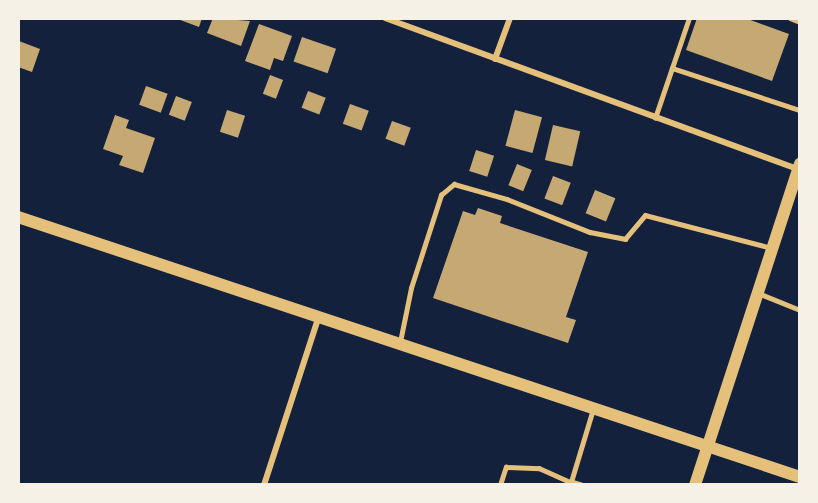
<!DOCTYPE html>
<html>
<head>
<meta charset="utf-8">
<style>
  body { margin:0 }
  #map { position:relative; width:818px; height:503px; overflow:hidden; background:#14213d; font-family:"Sofia Sans Condensed",sans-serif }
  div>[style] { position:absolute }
  .building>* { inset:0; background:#c6a872; transform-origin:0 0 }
  .service>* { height:4.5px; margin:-2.25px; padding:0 2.25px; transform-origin:2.25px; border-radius:2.25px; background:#e5c07b }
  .minor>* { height:6px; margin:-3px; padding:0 3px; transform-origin:3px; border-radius:3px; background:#e5c07b }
  .secondary>* { height:12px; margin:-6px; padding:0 6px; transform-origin:6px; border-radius:6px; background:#e5c07b }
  span { translate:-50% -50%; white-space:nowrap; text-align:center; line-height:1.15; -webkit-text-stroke:6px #f6f1e7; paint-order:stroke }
  .frame { position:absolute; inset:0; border:20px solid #f6f1e7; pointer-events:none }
</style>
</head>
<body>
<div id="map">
  <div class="building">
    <i style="clip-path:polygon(175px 18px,202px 18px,199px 27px)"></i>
    <i style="clip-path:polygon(213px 18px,250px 21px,241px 46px,207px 33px)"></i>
    <i style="clip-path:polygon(697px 18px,745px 18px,789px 34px,772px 81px,686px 50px)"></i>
    <i style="clip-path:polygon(259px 24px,292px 36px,283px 61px,274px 58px,270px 70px,245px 61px)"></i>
    <i style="left:302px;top:37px;width:36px;height:26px;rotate:19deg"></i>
    <i style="clip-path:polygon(19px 41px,40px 49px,32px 72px,18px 67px)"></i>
    <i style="left:270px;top:75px;width:14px;height:20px;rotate:21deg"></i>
    <i style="left:146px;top:86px;width:23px;height:20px;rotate:20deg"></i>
    <i style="left:308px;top:91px;width:19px;height:18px;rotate:21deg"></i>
    <i style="left:176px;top:96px;width:17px;height:20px;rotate:21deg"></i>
    <i style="left:350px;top:104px;width:20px;height:21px;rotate:20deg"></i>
    <i style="left:227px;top:110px;width:19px;height:23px;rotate:18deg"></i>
    <i style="left:515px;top:110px;width:28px;height:37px;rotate:15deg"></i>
    <i style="clip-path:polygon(115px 115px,129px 120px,126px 128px,155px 138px,143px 173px,119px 165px,123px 156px,103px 149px)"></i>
    <i style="left:392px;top:121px;width:20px;height:19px;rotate:20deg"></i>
    <i style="left:553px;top:125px;width:28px;height:36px;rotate:13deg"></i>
    <i style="left:476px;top:150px;width:19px;height:22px;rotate:18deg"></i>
    <i style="left:517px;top:164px;width:16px;height:23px;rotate:22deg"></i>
    <i style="left:553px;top:176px;width:19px;height:24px;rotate:21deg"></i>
    <i style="left:595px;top:190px;width:22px;height:25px;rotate:22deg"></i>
    <i style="clip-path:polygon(478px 208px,502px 216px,500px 223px,588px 252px,566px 317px,576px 320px,568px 343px,433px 298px,463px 211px,475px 215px)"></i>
  </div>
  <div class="service">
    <i style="left:790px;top:18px;width:11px;rotate:22deg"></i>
    <i style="left:672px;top:68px;width:135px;rotate:18.2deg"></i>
    <i style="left:655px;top:118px;width:106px;rotate:-71.2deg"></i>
    <i style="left:758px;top:293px;width:45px;rotate:22deg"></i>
    <i style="left:400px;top:342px;width:55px;rotate:-78.5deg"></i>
    <i style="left:411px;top:288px;width:98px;rotate:-72.1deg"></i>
    <i style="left:441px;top:195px;width:17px;rotate:-40deg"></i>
    <i style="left:454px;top:184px;width:55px;rotate:15.8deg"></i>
    <i style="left:507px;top:199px;width:89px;rotate:21.7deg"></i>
    <i style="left:590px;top:232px;width:36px;rotate:11deg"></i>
    <i style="left:625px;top:239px;width:31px;rotate:-50deg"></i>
    <i style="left:645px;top:215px;width:131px;rotate:14.6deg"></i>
    <i style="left:500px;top:485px;width:19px;rotate:-72deg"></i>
    <i style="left:506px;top:467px;width:33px;rotate:2deg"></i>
    <i style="left:539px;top:468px;width:35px;rotate:24deg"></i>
    <i style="left:581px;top:485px;width:10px;rotate:-163deg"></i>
    <i style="left:571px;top:482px;width:76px;rotate:-73.2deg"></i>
  </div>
  <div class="minor">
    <i style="left:385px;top:18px;width:440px;rotate:20.1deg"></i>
    <i style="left:495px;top:59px;width:44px;rotate:-69.9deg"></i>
    <i style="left:264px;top:485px;width:178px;rotate:-72deg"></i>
  </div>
  <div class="secondary">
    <i style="left:18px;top:217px;width:824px;rotate:18.39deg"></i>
    <i style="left:695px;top:485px;width:338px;rotate:-71.9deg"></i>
  </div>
  <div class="frame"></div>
</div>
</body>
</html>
